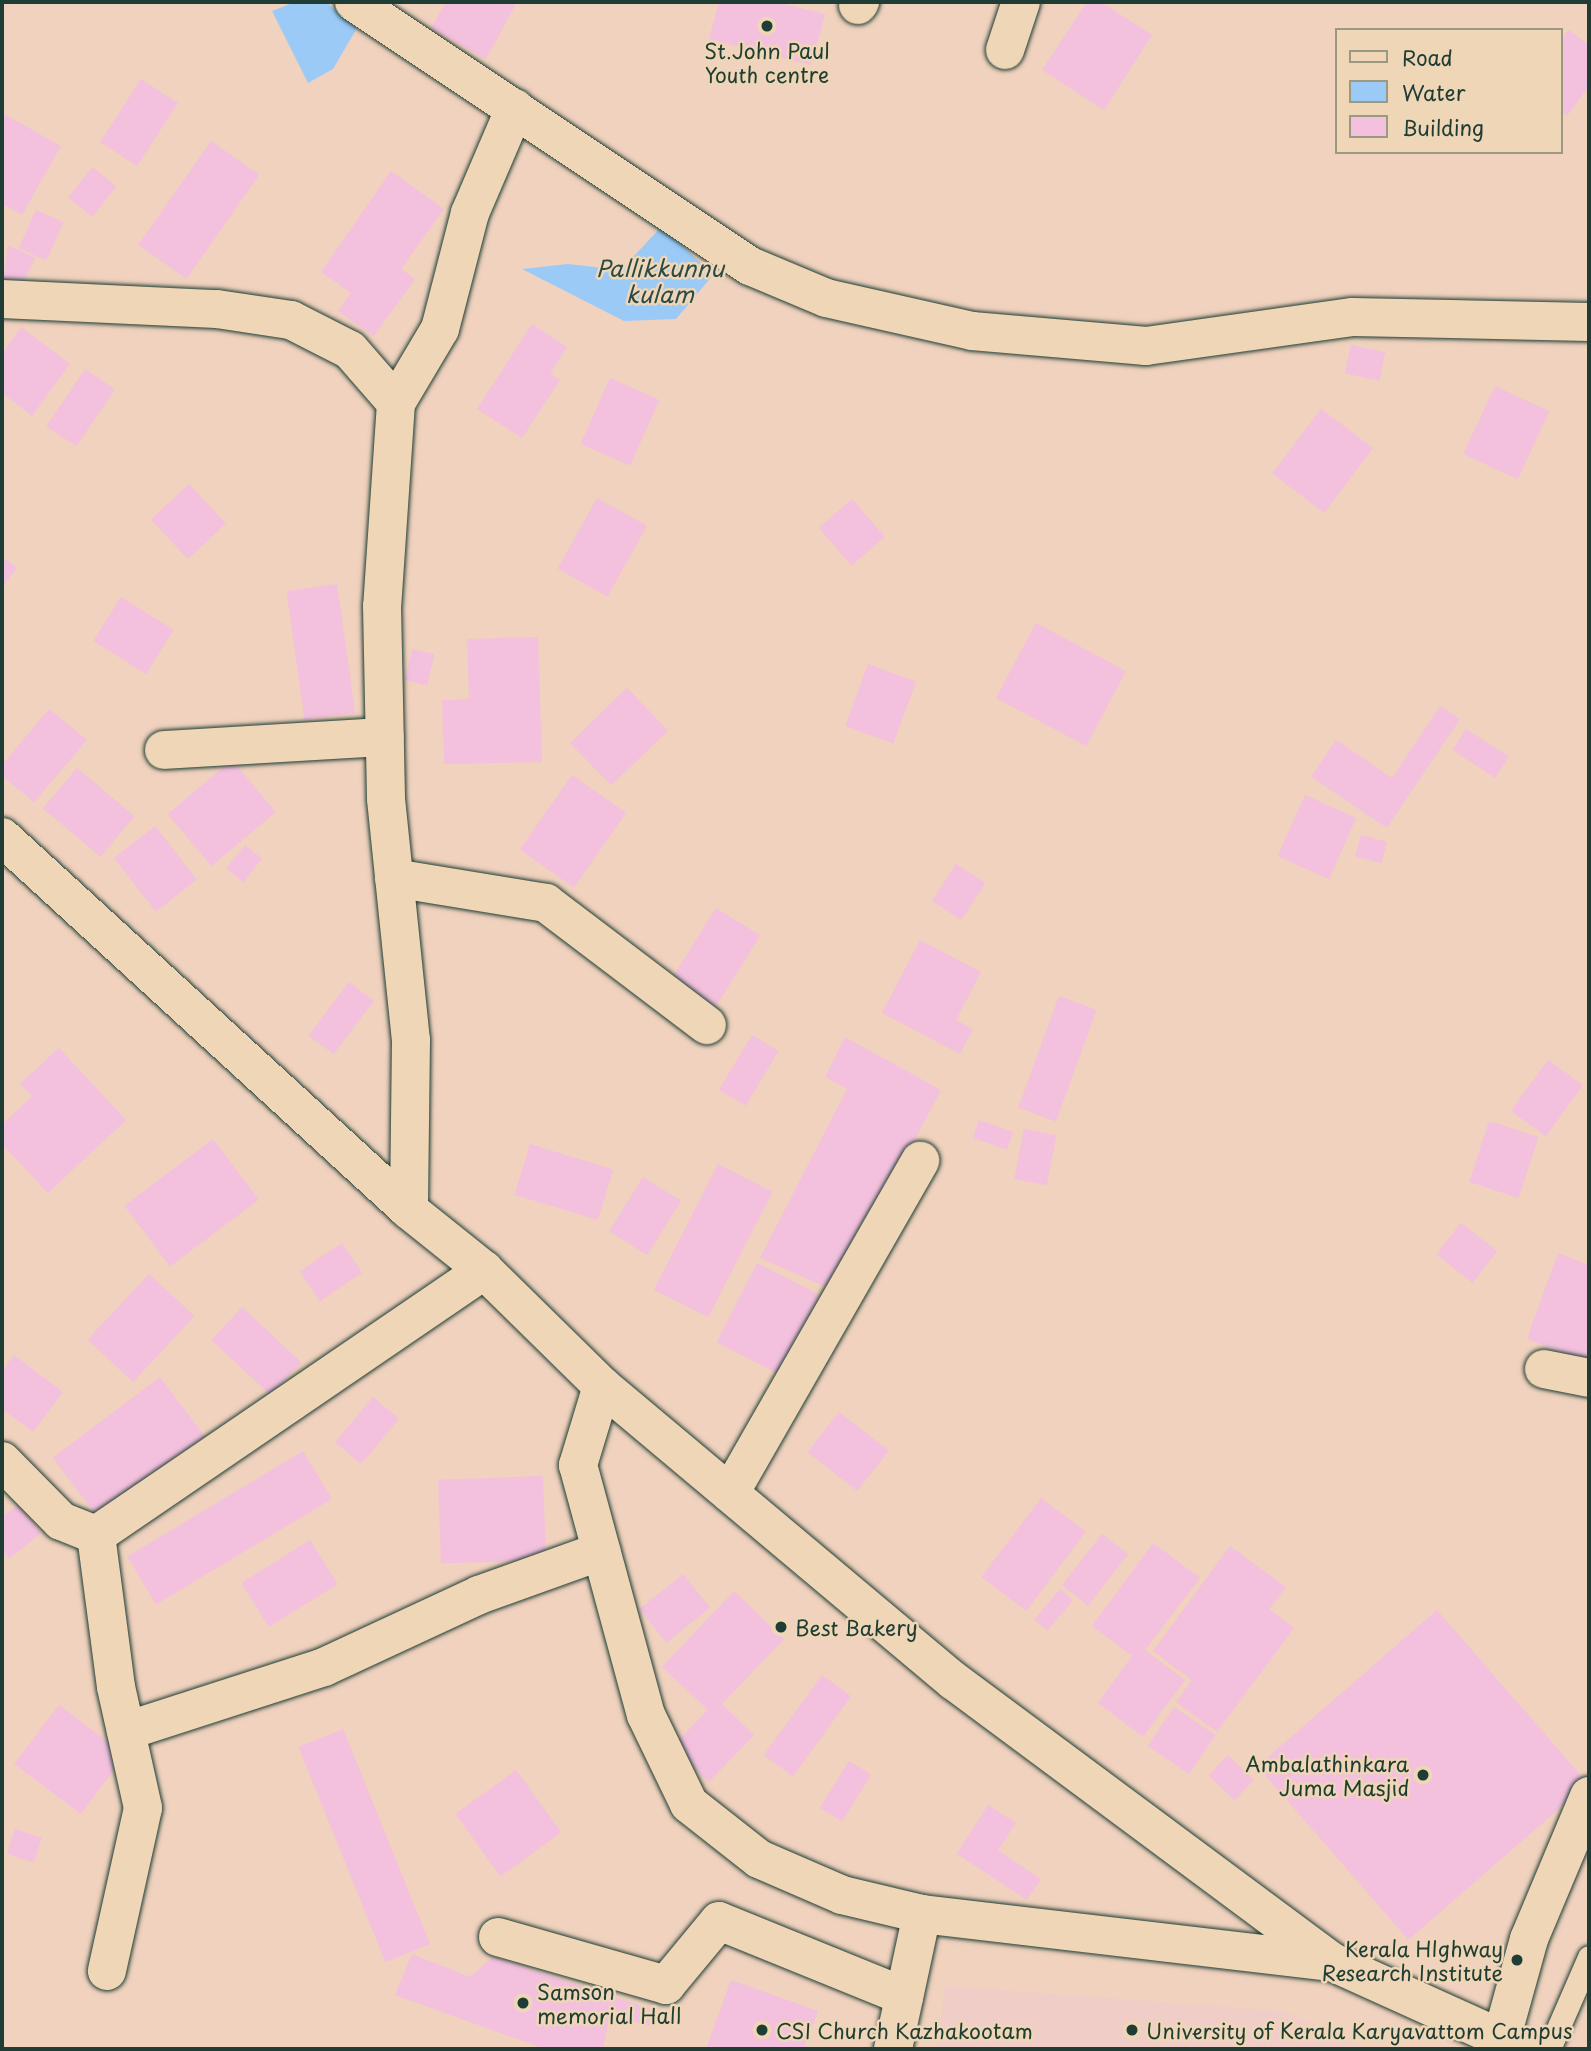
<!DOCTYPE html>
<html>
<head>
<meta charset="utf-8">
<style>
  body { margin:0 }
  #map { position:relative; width:1591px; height:2051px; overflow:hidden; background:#f0d2be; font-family:"Playpen Sans",sans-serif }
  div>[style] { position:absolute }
  .built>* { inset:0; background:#f1cdc7 }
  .water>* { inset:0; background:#9ccaf7 }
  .building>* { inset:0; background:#f3c0dd; transform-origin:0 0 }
  .roads { filter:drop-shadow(0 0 2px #1f3d34) drop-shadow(0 0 2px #1f3d34) }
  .lane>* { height:23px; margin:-11.5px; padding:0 11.5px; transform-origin:11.5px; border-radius:11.5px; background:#efd6b6 }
  .street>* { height:38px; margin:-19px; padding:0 19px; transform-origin:19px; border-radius:19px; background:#efd6b6 }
  .secondary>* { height:38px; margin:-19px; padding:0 19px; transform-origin:19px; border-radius:19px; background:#efd6b6 }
  .primary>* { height:38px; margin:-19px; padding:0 19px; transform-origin:19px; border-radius:19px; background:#efd6b6 }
  .dots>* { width:19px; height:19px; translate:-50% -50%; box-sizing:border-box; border:4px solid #efd6b6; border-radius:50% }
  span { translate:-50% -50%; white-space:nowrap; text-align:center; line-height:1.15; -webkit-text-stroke:5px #efd6b6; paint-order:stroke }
  .poi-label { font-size:21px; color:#1f3d34 }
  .left { translate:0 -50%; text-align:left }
  .right { translate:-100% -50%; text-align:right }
  .water-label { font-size:23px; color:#2c4b48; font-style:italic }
  .frame { position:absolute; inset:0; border:4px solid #1f3d34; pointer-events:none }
  .legend { position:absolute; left:1335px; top:28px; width:228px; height:126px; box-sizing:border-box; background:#efd6b6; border:2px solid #9c9982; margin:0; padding:9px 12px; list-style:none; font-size:21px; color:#1f3d34 }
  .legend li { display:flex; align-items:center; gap:14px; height:35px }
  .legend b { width:35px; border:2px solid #9c9982 }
</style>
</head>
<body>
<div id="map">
  <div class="built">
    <i style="clip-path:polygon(946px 1986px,1283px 2011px,1367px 2049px,935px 2049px)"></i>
  </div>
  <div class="water">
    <i style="clip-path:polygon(295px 2px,326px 2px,357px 28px,333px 69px,308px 83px,272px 11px)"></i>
    <i style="clip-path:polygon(662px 226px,713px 275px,676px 319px,624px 321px,522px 269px,568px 264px,621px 270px)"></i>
  </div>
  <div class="building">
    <i style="clip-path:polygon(446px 2px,517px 2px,486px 59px,431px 28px)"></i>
    <i style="clip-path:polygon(719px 2px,777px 2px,825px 14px,811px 65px,709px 39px)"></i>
    <i style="clip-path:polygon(1087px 2px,1101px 2px,1152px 35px,1104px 110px,1042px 70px)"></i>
    <i style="clip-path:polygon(1569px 30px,1589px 45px,1589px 86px,1567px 116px,1561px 112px,1561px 40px)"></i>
    <i style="left:141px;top:79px;width:44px;height:75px;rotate:33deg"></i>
    <i style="clip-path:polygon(2px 113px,61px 146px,22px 215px,2px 204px)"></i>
    <i style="left:211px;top:141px;width:59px;height:127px;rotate:35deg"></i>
    <i style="left:92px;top:167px;width:31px;height:39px;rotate:38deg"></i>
    <i style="clip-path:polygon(391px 171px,444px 209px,401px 269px,415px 279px,374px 336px,338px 311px,351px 293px,321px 272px)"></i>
    <i style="left:36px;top:210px;width:30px;height:42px;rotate:24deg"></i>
    <i style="clip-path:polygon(8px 245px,35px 258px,18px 295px,2px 288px)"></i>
    <i style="clip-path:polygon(532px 324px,567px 347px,550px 374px,560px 380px,522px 438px,477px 409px)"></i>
    <i style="clip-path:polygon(21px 327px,70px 364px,32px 416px,2px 393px,2px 354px)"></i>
    <i style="left:1351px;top:345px;width:35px;height:29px;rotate:12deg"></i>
    <i style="left:85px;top:369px;width:36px;height:69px;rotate:34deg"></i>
    <i style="left:610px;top:378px;width:54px;height:72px;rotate:24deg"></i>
    <i style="left:1495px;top:386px;width:60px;height:75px;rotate:25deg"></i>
    <i style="left:1321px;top:409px;width:65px;height:81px;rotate:37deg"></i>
    <i style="left:189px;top:484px;width:54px;height:52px;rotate:47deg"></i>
    <i style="left:597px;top:498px;width:57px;height:81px;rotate:29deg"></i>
    <i style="left:852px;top:499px;width:50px;height:44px;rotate:49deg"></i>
    <i style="clip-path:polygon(2px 557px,17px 568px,2px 587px)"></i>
    <i style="left:337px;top:584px;width:130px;height:51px;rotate:82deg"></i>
    <i style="left:121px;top:597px;width:62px;height:52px;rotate:32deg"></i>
    <i style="left:1036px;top:623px;width:102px;height:85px;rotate:28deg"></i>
    <i style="clip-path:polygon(538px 637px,542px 762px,444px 764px,442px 700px,469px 699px,467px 639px)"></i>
    <i style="left:412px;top:649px;width:23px;height:32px;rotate:13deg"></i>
    <i style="left:868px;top:664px;width:51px;height:66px;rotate:20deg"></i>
    <i style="left:627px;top:688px;width:59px;height:79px;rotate:46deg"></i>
    <i style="clip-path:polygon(1440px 706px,1460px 719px,1387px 828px,1311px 777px,1336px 740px,1392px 778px)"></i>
    <i style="clip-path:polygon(49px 709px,87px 740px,34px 802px,2px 776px,2px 765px)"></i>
    <i style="left:1466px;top:729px;width:51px;height:25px;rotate:33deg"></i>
    <i style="left:232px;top:760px;width:68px;height:84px;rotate:50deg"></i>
    <i style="left:77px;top:768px;width:75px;height:53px;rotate:40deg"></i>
    <i style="left:572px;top:775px;width:66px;height:91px;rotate:35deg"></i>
    <i style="left:1305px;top:795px;width:56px;height:67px;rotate:24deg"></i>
    <i style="left:155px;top:826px;width:68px;height:52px;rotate:52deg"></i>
    <i style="left:1361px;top:835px;width:27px;height:22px;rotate:15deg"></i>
    <i style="left:245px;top:845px;width:22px;height:30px;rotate:39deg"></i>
    <i style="left:956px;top:864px;width:35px;height:44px;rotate:33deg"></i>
    <i style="left:716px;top:908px;width:52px;height:88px;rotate:32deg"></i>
    <i style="clip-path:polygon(920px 940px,981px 972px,956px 1020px,973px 1029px,960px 1054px,882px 1013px)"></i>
    <i style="left:349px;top:982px;width:31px;height:67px;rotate:37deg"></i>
    <i style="left:1059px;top:996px;width:40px;height:119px;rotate:20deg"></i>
    <i style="left:752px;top:1035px;width:31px;height:64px;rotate:31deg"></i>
    <i style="clip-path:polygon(845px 1037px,941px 1090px,835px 1291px,760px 1258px,847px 1089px,825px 1077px)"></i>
    <i style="clip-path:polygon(59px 1048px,126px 1120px,48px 1193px,2px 1144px,2px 1125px,32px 1096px,20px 1084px)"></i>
    <i style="left:1548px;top:1060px;width:43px;height:63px;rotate:36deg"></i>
    <i style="left:979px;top:1120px;width:36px;height:19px;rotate:19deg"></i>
    <i style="left:1489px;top:1121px;width:52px;height:64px;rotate:18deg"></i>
    <i style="left:1024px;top:1129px;width:33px;height:51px;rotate:11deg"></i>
    <i style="left:213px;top:1139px;width:76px;height:111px;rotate:53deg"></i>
    <i style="left:530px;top:1144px;width:87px;height:53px;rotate:17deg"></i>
    <i style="left:718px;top:1164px;width:61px;height:141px;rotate:27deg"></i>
    <i style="left:643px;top:1177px;width:45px;height:64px;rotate:32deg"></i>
    <i style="left:1461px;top:1223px;width:46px;height:40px;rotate:38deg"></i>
    <i style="left:342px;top:1243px;width:36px;height:51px;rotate:56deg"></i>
    <i style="clip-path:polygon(1558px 1253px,1589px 1265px,1589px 1362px,1527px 1339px)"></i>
    <i style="left:757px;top:1263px;width:71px;height:89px;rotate:27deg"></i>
    <i style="left:149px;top:1274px;width:62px;height:90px;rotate:43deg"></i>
    <i style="left:242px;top:1307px;width:81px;height:45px;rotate:43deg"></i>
    <i style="clip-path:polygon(14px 1355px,63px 1392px,33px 1432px,2px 1409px,2px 1371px)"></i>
    <i style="left:160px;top:1377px;width:79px;height:134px;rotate:53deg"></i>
    <i style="left:373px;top:1397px;width:34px;height:59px;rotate:40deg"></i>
    <i style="left:839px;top:1412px;width:63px;height:51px;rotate:38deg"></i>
    <i style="left:303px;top:1451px;width:56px;height:205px;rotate:59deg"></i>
    <i style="left:543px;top:1476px;width:84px;height:105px;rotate:88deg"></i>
    <i style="left:1041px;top:1498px;width:56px;height:99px;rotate:37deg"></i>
    <i style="clip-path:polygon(19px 1504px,41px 1533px,9px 1559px,2px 1550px,2px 1517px)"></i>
    <i style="left:1102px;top:1534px;width:33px;height:65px;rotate:38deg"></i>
    <i style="left:310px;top:1540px;width:52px;height:81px;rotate:58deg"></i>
    <i style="clip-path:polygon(1153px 1543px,1200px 1578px,1145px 1650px,1185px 1680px,1143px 1737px,1098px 1703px,1132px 1656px,1092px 1626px)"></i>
    <i style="clip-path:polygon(1230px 1546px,1286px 1587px,1269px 1609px,1294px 1628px,1217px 1732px,1176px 1702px,1192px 1680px,1153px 1651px)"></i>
    <i style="left:683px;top:1574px;width:43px;height:56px;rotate:51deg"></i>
    <i style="left:1060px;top:1589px;width:17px;height:40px;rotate:40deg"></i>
    <i style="clip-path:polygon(734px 1591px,784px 1639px,722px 1704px,754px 1735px,709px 1782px,672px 1747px,708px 1710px,662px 1667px)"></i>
    <i style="left:1437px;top:1610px;width:230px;height:238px;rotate:49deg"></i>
    <i style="left:822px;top:1675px;width:36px;height:99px;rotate:36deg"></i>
    <i style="left:59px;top:1705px;width:83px;height:74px;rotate:37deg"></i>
    <i style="left:1174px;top:1707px;width:50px;height:47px;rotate:34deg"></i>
    <i style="left:343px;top:1729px;width:232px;height:48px;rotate:68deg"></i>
    <i style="left:1228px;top:1755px;width:36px;height:28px;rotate:44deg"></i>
    <i style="left:849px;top:1761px;width:26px;height:55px;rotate:32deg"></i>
    <i style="left:516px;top:1770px;width:77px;height:75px;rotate:54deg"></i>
    <i style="clip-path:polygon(988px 1805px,1016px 1823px,998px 1850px,1041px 1879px,1027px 1900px,957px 1854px)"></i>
    <i style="left:15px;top:1829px;width:28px;height:26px;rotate:18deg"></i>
    <i style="clip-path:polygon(412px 1954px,470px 1977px,493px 1957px,654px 2010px,650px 2026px,610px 2015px,603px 2049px,545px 2049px,395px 1995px)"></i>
    <i style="clip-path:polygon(731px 1980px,818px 2011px,804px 2049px,706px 2049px)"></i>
  </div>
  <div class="roads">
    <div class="lane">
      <i style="left:1549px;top:2049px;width:100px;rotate:-66.5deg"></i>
    </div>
    <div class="street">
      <i style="left:354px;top:2px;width:476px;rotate:33.7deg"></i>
      <i style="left:750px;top:266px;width:82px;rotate:22.8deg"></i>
      <i style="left:826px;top:298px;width:150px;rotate:12.7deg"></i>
      <i style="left:972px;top:331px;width:175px;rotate:4.9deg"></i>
      <i style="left:1146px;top:346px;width:209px;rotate:-8deg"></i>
      <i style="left:1353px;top:317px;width:236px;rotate:1.2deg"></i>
      <i style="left:858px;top:5px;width:4px;rotate:-56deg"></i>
      <i style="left:1005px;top:50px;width:51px;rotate:-71.6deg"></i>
      <i style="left:2px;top:299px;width:215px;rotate:2.7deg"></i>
      <i style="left:217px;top:309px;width:75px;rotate:8.5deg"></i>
      <i style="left:291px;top:320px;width:66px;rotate:27deg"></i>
      <i style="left:350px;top:350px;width:70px;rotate:49deg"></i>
      <i style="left:396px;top:403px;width:203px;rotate:93.9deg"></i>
      <i style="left:382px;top:606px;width:193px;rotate:88.8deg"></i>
      <i style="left:386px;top:799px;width:242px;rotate:84.1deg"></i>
      <i style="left:411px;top:1040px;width:170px;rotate:90.7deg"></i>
      <i style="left:396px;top:403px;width:86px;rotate:-59.3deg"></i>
      <i style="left:440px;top:329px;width:120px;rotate:-75.5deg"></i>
      <i style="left:470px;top:213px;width:114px;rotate:-66.8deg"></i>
      <i style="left:164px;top:750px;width:221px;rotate:-3.4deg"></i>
      <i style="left:394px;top:878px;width:154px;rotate:9.3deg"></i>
      <i style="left:546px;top:903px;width:202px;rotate:37.2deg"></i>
      <i style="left:1544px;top:1369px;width:46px;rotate:11.3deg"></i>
      <i style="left:2px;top:1461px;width:84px;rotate:45.5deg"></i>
      <i style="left:61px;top:1521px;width:38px;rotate:22deg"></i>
      <i style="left:96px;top:1535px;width:470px;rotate:-34.3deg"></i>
      <i style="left:730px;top:1493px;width:383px;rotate:-60.2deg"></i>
      <i style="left:96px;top:1535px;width:153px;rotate:82.5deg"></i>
      <i style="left:116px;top:1687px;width:124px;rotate:77.4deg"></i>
      <i style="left:143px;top:1808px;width:167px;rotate:102.5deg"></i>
      <i style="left:126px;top:1731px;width:208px;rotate:-17.9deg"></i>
      <i style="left:324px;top:1667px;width:171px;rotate:-24.9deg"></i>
      <i style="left:479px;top:1595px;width:130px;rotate:-19.8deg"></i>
      <i style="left:498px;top:1937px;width:175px;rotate:15.9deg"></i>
      <i style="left:666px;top:1985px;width:83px;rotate:-50.4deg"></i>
      <i style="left:719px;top:1921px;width:200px;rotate:22.1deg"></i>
      <i style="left:1501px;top:2040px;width:105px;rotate:-74.5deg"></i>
      <i style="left:1529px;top:1939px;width:155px;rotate:-67.2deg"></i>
    </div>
    <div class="secondary">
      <i style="left:602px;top:1386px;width:83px;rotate:106.9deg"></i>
      <i style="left:578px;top:1465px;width:259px;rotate:74.8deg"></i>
      <i style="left:646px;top:1715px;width:99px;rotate:64.2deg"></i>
      <i style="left:689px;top:1804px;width:89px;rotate:38.2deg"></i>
      <i style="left:759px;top:1859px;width:90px;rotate:23.4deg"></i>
      <i style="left:842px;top:1895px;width:82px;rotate:13.4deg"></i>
      <i style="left:922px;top:1914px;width:413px;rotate:6.7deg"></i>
      <i style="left:893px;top:2049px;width:138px;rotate:-77.9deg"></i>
    </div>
    <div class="primary">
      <i style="left:2px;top:837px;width:552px;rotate:42.5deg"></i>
      <i style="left:409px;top:1210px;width:96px;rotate:38.7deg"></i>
      <i style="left:484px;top:1270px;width:165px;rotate:44.5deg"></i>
      <i style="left:602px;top:1386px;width:459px;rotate:40deg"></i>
      <i style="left:954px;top:1681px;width:471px;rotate:36.6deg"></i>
      <i style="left:1332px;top:1962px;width:212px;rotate:24.3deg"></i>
    </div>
  </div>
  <div class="dots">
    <i style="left:767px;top:26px;background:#1f3d34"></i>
    <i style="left:781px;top:1627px;background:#1f3d34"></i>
    <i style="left:1423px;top:1775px;background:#1f3d34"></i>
    <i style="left:1517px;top:1960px;background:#1f3d34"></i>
    <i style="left:523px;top:2003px;background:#1f3d34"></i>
    <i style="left:762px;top:2030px;background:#1f3d34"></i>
    <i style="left:1132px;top:2030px;background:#1f3d34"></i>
  </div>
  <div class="poi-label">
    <span style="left:767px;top:62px">St.John Paul<br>Youth centre</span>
    <span class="left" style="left:795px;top:1627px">Best Bakery</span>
    <span class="right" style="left:1409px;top:1775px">Ambalathinkara<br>Juma Masjid</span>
    <span class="right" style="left:1503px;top:1960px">Kerala HIghway<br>Research Institute</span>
    <span class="left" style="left:537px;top:2003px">Samson<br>memorial Hall</span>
    <span class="left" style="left:776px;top:2030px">CSI Church Kazhakootam</span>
    <span class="left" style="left:1146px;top:2030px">University of Kerala Karyavattom Campus</span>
  </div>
  <div class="water-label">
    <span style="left:660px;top:281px">Pallikkunnu<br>kulam</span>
  </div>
  <div class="frame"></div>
  <ul class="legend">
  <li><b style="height:9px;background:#efd6b6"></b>Road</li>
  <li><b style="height:19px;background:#9ccaf7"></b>Water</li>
  <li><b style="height:19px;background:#f3c0dd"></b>Building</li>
  </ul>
</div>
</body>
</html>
